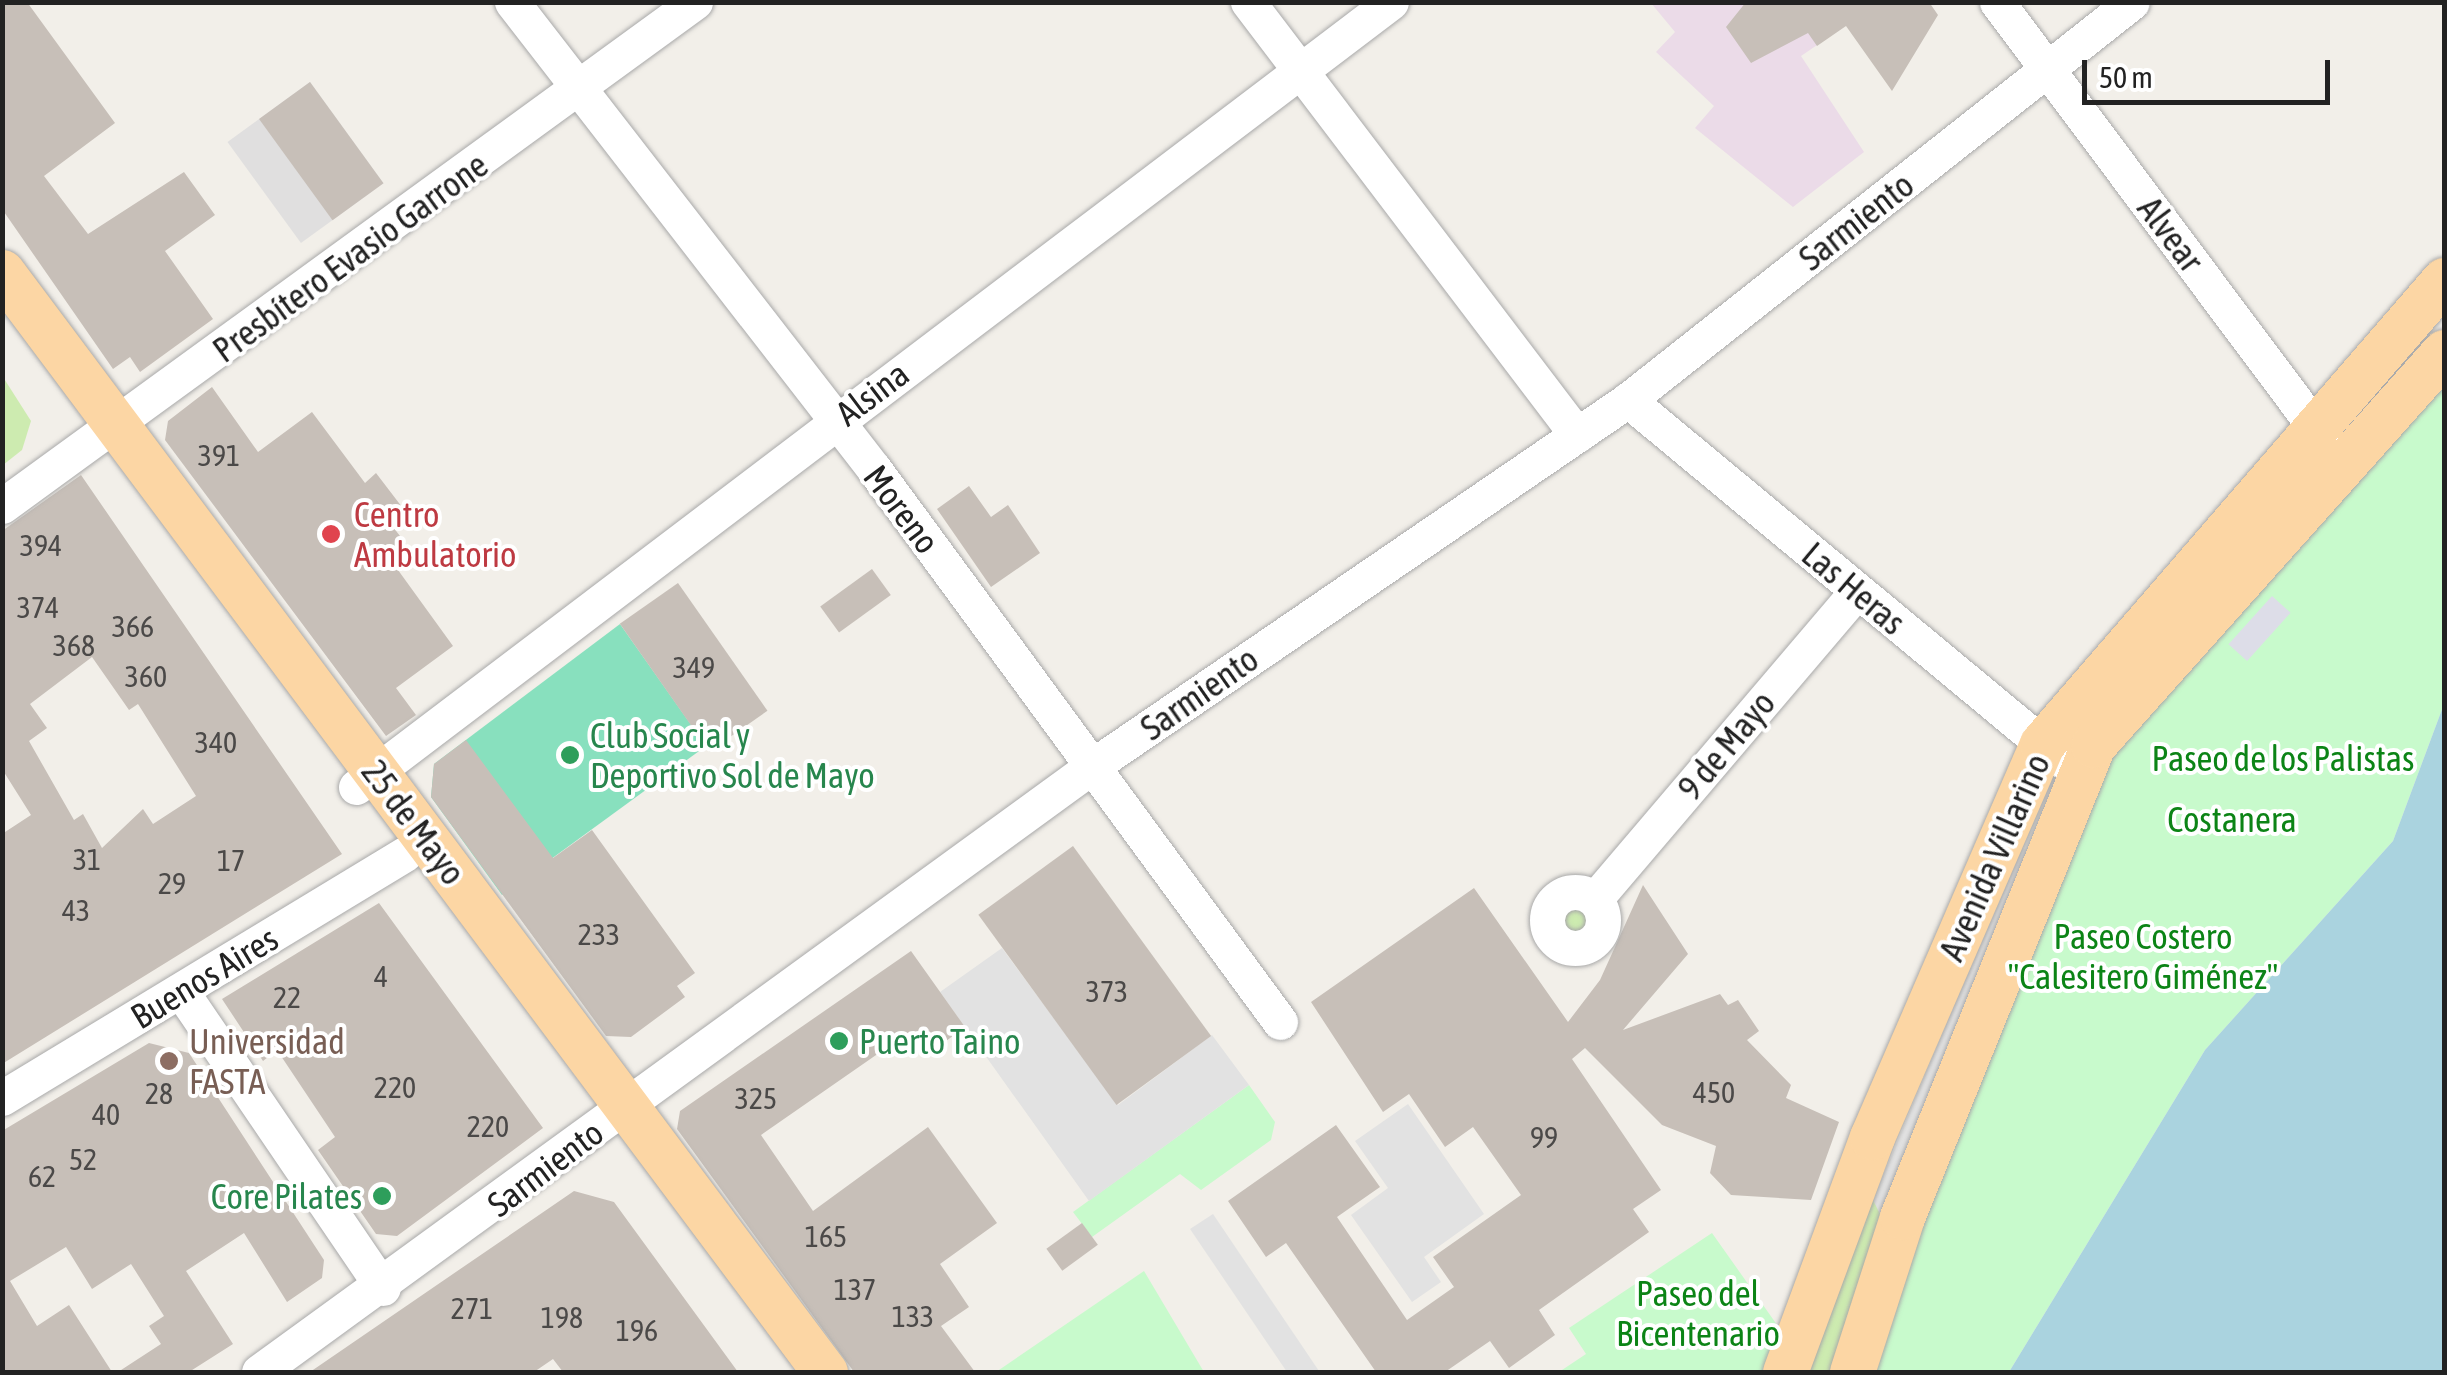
<!DOCTYPE html>
<html>
<head>
<meta charset="utf-8">
<style>
  body { margin:0 }
  #map { position:relative; width:2447px; height:1375px; overflow:hidden; background:#f2efe9; font-family:"Asap Condensed",sans-serif }
  div>[style] { position:absolute }
  .residential>* { inset:0; background:#e0dfdf; transform-origin:0 0 }
  .industrial>* { inset:0; background:#ebdbe8 }
  .grass>* { inset:0; background:#cdebb0 }
  .round { border-radius:50% }
  .park>* { inset:0; background:#c8facc }
  .pitch>* { inset:0; background:#88e0be }
  .parking>* { inset:0; background:#e2e2e2 }
  .plaza>* { inset:0; background:#dddde8; transform-origin:0 0 }
  .water>* { inset:0; background:#aad3df }
  .building>* { inset:0; background:#c7bfb8; transform-origin:0 0 }
  .roads { filter:drop-shadow(0 0 2px #a9a9a9) drop-shadow(0 0 2px #a9a9a9) }
  .minor>* { height:35px; margin:-17.5px; padding:0 17.5px; transform-origin:17.5px; border-radius:17.5px; background:#fff }
  .minor>.ring { margin:-17.5px; padding:0; box-sizing:content-box; background:none; border:35px solid #fff; border-radius:50% }
  .major>* { height:45px; margin:-22.5px; padding:0 22.5px; transform-origin:22.5px; border-radius:22.5px; background:#fcd6a4 }
  .dots>* { width:28px; height:28px; translate:-50% -50%; box-sizing:border-box; border:5px solid #fff; border-radius:50% }
  span { translate:-50% -50%; white-space:nowrap; text-align:center; line-height:1.15; -webkit-text-stroke:8px #fff; paint-order:stroke }
  .number-label { font-size:30px; color:#4b4948 }
  .number-label span { -webkit-text-stroke-width:0 }
  .street-label { font-size:35px; color:#222 }
  .health-label { font-size:35px; color:#be3a42 }
  .left { translate:0 -50%; text-align:left }
  .leisure-label { font-size:35px; color:#27864d }
  .right { translate:-100% -50%; text-align:right }
  .park-label { font-size:35px; color:#0c8416 }
  .education-label { font-size:35px; color:#785e54 }
  .frame { position:absolute; inset:0; border:5px solid #222; pointer-events:none }
  .scale { position:absolute; left:2082px; top:60px; width:248px; height:45px; box-sizing:border-box; border:5px solid #222; border-top:0; padding-left:12px; font-size:30px; line-height:35px; white-space:nowrap; color:#222; -webkit-text-stroke:8px #fff; paint-order:stroke }
</style>
</head>
<body>
<div id="map">
  <div class="residential">
    <i style="left:310px;top:82px;width:125px;height:102px;rotate:54deg"></i>
  </div>
  <div class="industrial">
    <i style="clip-path:polygon(1651px 3px,1879px 3px,1801px 56px,1864px 152px,1793px 207px,1695px 128px,1714px 106px,1656px 52px,1675px 32px)"></i>
  </div>
  <div class="grass">
    <i style="clip-path:polygon(3px 377px,31px 421px,22px 450px,3px 465px)"></i>
    <i class="round" style="left:1555px;top:901px;width:40px;height:40px"></i>
    <i style="clip-path:polygon(1874px 1167px,1886px 1226px,1839px 1372px,1798px 1372px)"></i>
  </div>
  <div class="park">
    <i style="clip-path:polygon(2444px 380px,2444px 704px,2393px 841px,2205px 1050px,2009px 1372px,1867px 1372px,1911px 1238px,2108px 755px)"></i>
    <i style="clip-path:polygon(1249px 1085px,1275px 1122px,1271px 1140px,1201px 1190px,1180px 1174px,1092px 1237px,1073px 1212px)"></i>
    <i style="clip-path:polygon(1712px 1233px,1787px 1339px,1770px 1372px,1559px 1372px,1586px 1354px,1569px 1328px)"></i>
    <i style="clip-path:polygon(1144px 1271px,1204px 1372px,996px 1372px)"></i>
  </div>
  <div class="pitch">
    <i style="clip-path:polygon(620px 624px,706px 746px,502px 895px,431px 797px,434px 764px)"></i>
  </div>
  <div class="parking">
    <i style="clip-path:polygon(2020px 847px,2032px 853px,1886px 1226px,1873px 1200px)"></i>
    <i style="clip-path:polygon(1002px 948px,1118px 1105px,1212px 1035px,1249px 1085px,1089px 1201px,940px 992px)"></i>
    <i style="clip-path:polygon(1408px 1104px,1484px 1214px,1424px 1257px,1441px 1282px,1412px 1302px,1351px 1215px,1388px 1188px,1355px 1141px)"></i>
    <i style="clip-path:polygon(1213px 1214px,1319px 1371px,1317px 1372px,1287px 1372px,1190px 1229px)"></i>
  </div>
  <div class="plaza">
    <i style="left:2272px;top:596px;width:25px;height:65px;rotate:42deg"></i>
  </div>
  <div class="water">
    <i style="clip-path:polygon(2444px 704px,2444px 1372px,2009px 1372px,2205px 1050px,2393px 841px)"></i>
  </div>
  <div class="building">
    <i style="clip-path:polygon(2px 2px,27px 2px,115px 123px,44px 176px,88px 234px,184px 172px,215px 215px,165px 251px,213px 319px,140px 372px,130px 357px,113px 369px,2px 209px)"></i>
    <i style="clip-path:polygon(1746px 2px,1929px 2px,1938px 15px,1892px 91px,1846px 26px,1817px 46px,1808px 33px,1751px 63px,1726px 27px)"></i>
    <i style="left:310px;top:82px;width:125px;height:63px;rotate:54deg"></i>
    <i style="clip-path:polygon(212px 387px,258px 452px,312px 412px,365px 483px,376px 473px,402px 507px,387px 519px,416px 557px,398px 570px,453px 646px,396px 688px,416px 715px,386px 736px,165px 440px,168px 421px)"></i>
    <i style="clip-path:polygon(evenodd,81px 475px,342px 854px,2px 1064px,2px 834px,31px 815px,2px 769px,2px 531px,81px 475px,92px 657px,129px 710px,138px 704px,196px 796px,153px 824px,143px 809px,102px 848px,83px 814px,74px 820px,29px 741px,47px 728px,30px 704px,92px 657px)"></i>
    <i style="clip-path:polygon(969px 486px,991px 517px,1008px 505px,1040px 553px,991px 587px,937px 509px)"></i>
    <i style="left:872px;top:569px;width:32px;height:64px;rotate:54deg"></i>
    <i style="left:678px;top:583px;width:156px;height:71px;rotate:55deg"></i>
    <i style="clip-path:polygon(466px 740px,553px 858px,592px 830px,695px 973px,677px 986px,685px 997px,631px 1037px,606px 1036px,431px 797px,434px 764px)"></i>
    <i style="left:1073px;top:846px;width:235px;height:117px;rotate:54deg"></i>
    <i style="clip-path:polygon(1643px 885px,1688px 954px,1623px 1030px,1720px 994px,1728px 1005px,1738px 1000px,1759px 1031px,1747px 1040px,1791px 1085px,1786px 1098px,1839px 1122px,1811px 1200px,1731px 1195px,1710px 1173px,1716px 1146px,1662px 1125px,1585px 1048px,1572px 1059px,1661px 1190px,1633px 1209px,1649px 1232px,1539px 1310px,1555px 1335px,1509px 1368px,1490px 1341px,1445px 1372px,1376px 1372px,1286px 1243px,1266px 1257px,1228px 1201px,1336px 1125px,1380px 1187px,1337px 1217px,1407px 1320px,1454px 1287px,1433px 1257px,1521px 1195px,1473px 1127px,1445px 1147px,1409px 1094px,1383px 1112px,1311px 1002px,1474px 888px,1568px 1022px,1600px 980px)"></i>
    <i style="clip-path:polygon(379px 903px,543px 1128px,397px 1236px,376px 1234px,318px 1150px,335px 1137px,277px 1050px,263px 1061px,222px 999px)"></i>
    <i style="clip-path:polygon(911px 951px,965px 1027px,927px 1055px,902px 1037px,761px 1135px,813px 1211px,928px 1127px,997px 1223px,940px 1264px,969px 1307px,941px 1326px,975px 1372px,854px 1372px,677px 1129px,680px 1111px)"></i>
    <i style="clip-path:polygon(149px 1043px,189px 1053px,324px 1260px,322px 1278px,287px 1302px,244px 1233px,186px 1271px,233px 1344px,189px 1372px,118px 1372px,161px 1344px,149px 1326px,164px 1316px,131px 1264px,92px 1289px,66px 1247px,10px 1281px,37px 1326px,69px 1305px,112px 1372px,2px 1372px,2px 1131px)"></i>
    <i style="clip-path:polygon(574px 1191px,614px 1202px,738px 1372px,563px 1372px,553px 1359px,534px 1372px,310px 1372px)"></i>
    <i style="left:1082px;top:1223px;width:27px;height:44px;rotate:54deg"></i>
  </div>
  <div class="roads">
    <div class="minor">
      <i style="left:512px;top:2px;width:591px;rotate:52.22deg"></i>
      <i style="left:874px;top:469px;width:686px;rotate:53.71deg"></i>
      <i style="left:1248px;top:2px;width:544px;rotate:52.77deg"></i>
      <i style="left:1997px;top:2px;width:554px;rotate:53.21deg"></i>
      <i style="left:1628px;top:400px;width:564px;rotate:39.68deg"></i>
      <i style="left:2px;top:506px;width:857px;rotate:-36.03deg"></i>
      <i style="left:356px;top:787px;width:1299px;rotate:-37.18deg"></i>
      <i class="ring" style="left:1547px;top:892px;width:21px;height:21px"></i>
      <i style="left:1595px;top:899px;width:404px;rotate:-49.6deg"></i>
      <i style="left:181px;top:991px;width:359px;rotate:55.8deg"></i>
      <i style="left:2px;top:1098px;width:471px;rotate:-31.2deg"></i>
      <i style="left:259px;top:1372px;width:1029px;rotate:-36.02deg"></i>
      <i style="left:1091px;top:767px;width:650px;rotate:-34.35deg"></i>
      <i style="left:1628px;top:400px;width:642px;rotate:-38.3deg"></i>
    </div>
    <div class="major">
      <i style="left:2px;top:272px;width:1374px;rotate:53.2deg"></i>
      <i style="left:1785px;top:1372px;width:251px;rotate:-69.7deg"></i>
      <i style="left:1872px;top:1137px;width:428px;rotate:-66.6deg"></i>
      <i style="left:2042px;top:744px;width:614px;rotate:-49.1deg"></i>
      <i style="left:1852px;top:1372px;width:163px;rotate:-72.1deg"></i>
      <i style="left:1902px;top:1217px;width:509px;rotate:-67.97deg"></i>
      <i style="left:2093px;top:745px;width:527px;rotate:-48.23deg"></i>
    </div>
  </div>
  <div class="dots">
    <i style="left:331px;top:534px;background:#e0444e"></i>
    <i style="left:570px;top:755px;background:#2e9e5b"></i>
    <i style="left:839px;top:1041px;background:#2e9e5b"></i>
    <i style="left:169px;top:1061px;background:#8d6e63"></i>
    <i style="left:382px;top:1196px;background:#2e9e5b"></i>
  </div>
  <div class="number-label">
    <span style="left:219px;top:455px">391</span>
    <span style="left:41px;top:545px">394</span>
    <span style="left:38px;top:607px">374</span>
    <span style="left:133px;top:626px">366</span>
    <span style="left:74px;top:645px">368</span>
    <span style="left:694px;top:667px">349</span>
    <span style="left:146px;top:676px">360</span>
    <span style="left:216px;top:742px">340</span>
    <span style="left:87px;top:859px">31</span>
    <span style="left:231px;top:860px">17</span>
    <span style="left:172px;top:883px">29</span>
    <span style="left:76px;top:910px">43</span>
    <span style="left:599px;top:934px">233</span>
    <span style="left:381px;top:976px">4</span>
    <span style="left:1107px;top:991px">373</span>
    <span style="left:287px;top:997px">22</span>
    <span style="left:395px;top:1087px">220</span>
    <span style="left:1714px;top:1092px">450</span>
    <span style="left:159px;top:1093px">28</span>
    <span style="left:756px;top:1098px">325</span>
    <span style="left:106px;top:1114px">40</span>
    <span style="left:488px;top:1126px">220</span>
    <span style="left:1544px;top:1137px">99</span>
    <span style="left:83px;top:1159px">52</span>
    <span style="left:42px;top:1176px">62</span>
    <span style="left:826px;top:1236px">165</span>
    <span style="left:855px;top:1289px">137</span>
    <span style="left:472px;top:1308px">271</span>
    <span style="left:913px;top:1316px">133</span>
    <span style="left:562px;top:1317px">198</span>
    <span style="left:637px;top:1330px">196</span>
  </div>
  <div class="street-label">
    <span style="left:1856px;top:221px;rotate:-38deg">Sarmiento</span>
    <span style="left:2171px;top:234px;rotate:53deg">Alvear</span>
    <span style="left:350px;top:257px;rotate:-36deg">Presbítero Evasio Garrone</span>
    <span style="left:872px;top:393px;rotate:-37deg">Alsina</span>
    <span style="left:902px;top:509px;rotate:53deg">Moreno</span>
    <span style="left:1854px;top:588px;rotate:40deg">Las Heras</span>
    <span style="left:1199px;top:693px;rotate:-35deg">Sarmiento</span>
    <span style="left:1726px;top:745px;rotate:-50deg">9 de Mayo</span>
    <span style="left:414px;top:822px;rotate:53deg">25 de Mayo</span>
    <span style="left:1994px;top:857px;rotate:-66deg">Avenida Villarino</span>
    <span style="left:204px;top:977px;rotate:-31deg">Buenos Aires</span>
    <span style="left:545px;top:1168px;rotate:-37deg">Sarmiento</span>
  </div>
  <div class="health-label">
    <span class="left" style="left:354px;top:534px">Centro<br>Ambulatorio</span>
  </div>
  <div class="leisure-label">
    <span class="left" style="left:590px;top:755px">Club Social y<br>Deportivo Sol de Mayo</span>
    <span class="left" style="left:859px;top:1041px">Puerto Taino</span>
    <span class="right" style="left:362px;top:1196px">Core Pilates</span>
  </div>
  <div class="park-label">
    <span style="left:2283px;top:758px">Paseo de los Palistas</span>
    <span style="left:2232px;top:819px">Costanera</span>
    <span style="left:2143px;top:956px">Paseo Costero<br>"Calesitero Giménez"</span>
    <span style="left:1698px;top:1313px">Paseo del<br>Bicentenario</span>
  </div>
  <div class="education-label">
    <span class="left" style="left:189px;top:1061px">Universidad<br>FASTA</span>
  </div>
  <div class="frame"></div>
  <div class="scale">50 m</div>
</div>
</body>
</html>
